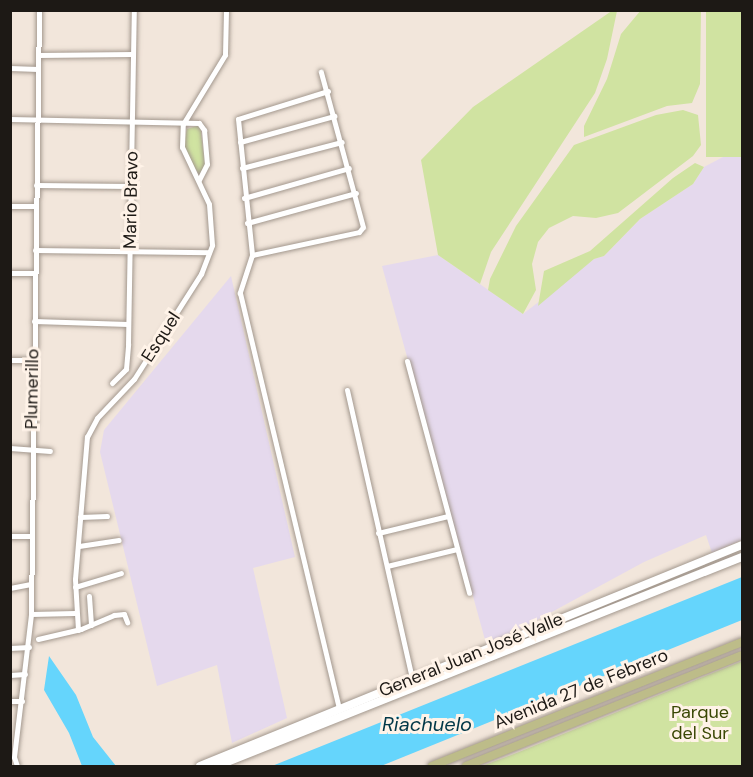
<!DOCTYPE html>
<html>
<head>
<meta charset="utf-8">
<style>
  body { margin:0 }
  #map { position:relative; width:753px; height:777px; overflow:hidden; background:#f2e6db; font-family:"DM Sans",sans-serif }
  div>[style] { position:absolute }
  .industrial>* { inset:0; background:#e5d9ed }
  .green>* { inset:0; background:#d0e3a1; transform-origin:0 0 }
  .water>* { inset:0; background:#65d5fc }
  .roads { filter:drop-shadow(0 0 2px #a3988e) drop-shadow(0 0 2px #a3988e) }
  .minor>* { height:5px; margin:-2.5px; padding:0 2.5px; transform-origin:2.5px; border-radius:2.5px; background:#fff }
  .secondary>* { height:8px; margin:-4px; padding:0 4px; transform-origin:4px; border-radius:4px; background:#fff }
  .primary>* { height:8px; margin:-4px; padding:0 4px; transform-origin:4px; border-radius:4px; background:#bdbc89 }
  span { translate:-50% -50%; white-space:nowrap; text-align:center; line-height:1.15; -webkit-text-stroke:6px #fff3e8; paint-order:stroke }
  .street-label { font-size:18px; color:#1d1915 }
  .park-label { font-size:18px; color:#394704 }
  .water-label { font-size:20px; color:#023848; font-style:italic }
  .frame { position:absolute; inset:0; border:12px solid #1d1915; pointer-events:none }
</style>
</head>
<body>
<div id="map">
  <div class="industrial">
    <i style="clip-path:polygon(742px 147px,742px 540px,712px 553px,706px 535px,644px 562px,487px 647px,382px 266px,438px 255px,523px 314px,594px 259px,604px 256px,640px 219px,693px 184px,704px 167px)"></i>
    <i style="clip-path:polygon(231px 276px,295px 557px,253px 568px,287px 718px,232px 743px,217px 665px,157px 686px,100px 452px,104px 430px)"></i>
  </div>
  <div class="green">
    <i style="clip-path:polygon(613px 10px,617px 11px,607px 59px,595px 93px,491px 252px,480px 284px,438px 255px,421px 160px,473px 107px)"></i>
    <i style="clip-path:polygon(641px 10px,701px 11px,700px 84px,692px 103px,667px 106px,584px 137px,584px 126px,607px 79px,621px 34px)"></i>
    <i style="left:706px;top:11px;width:36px;height:146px"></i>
    <i style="clip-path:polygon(683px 110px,698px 115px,701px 145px,693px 156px,618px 213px,596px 218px,573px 216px,549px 228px,538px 242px,532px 264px,536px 290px,523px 314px,488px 290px,490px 279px,516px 226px,574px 145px,656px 115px)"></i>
    <i style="clip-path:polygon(200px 125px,205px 166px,199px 174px,187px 157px,184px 143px,187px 129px)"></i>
    <i style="clip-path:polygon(695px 163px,704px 167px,693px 184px,640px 219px,604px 256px,594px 259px,538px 306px,544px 271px,590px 251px,673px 178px)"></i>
    <i style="clip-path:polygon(742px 661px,742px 766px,482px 766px,519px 752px)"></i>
  </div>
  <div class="water">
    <i style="clip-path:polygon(742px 577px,742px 620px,381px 766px,272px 766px)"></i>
    <i style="clip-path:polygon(49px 656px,76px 695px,93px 737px,116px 766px,82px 766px,69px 733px,44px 690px)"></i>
  </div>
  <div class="roads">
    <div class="minor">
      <i style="left:38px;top:55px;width:95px;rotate:-0.6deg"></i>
      <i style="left:10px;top:68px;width:28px;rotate:2deg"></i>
      <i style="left:328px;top:91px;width:94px;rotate:162.7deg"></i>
      <i style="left:238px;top:119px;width:137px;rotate:84.1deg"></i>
      <i style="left:252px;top:255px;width:40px;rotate:108deg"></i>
      <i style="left:240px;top:293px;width:428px;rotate:76.6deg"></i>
      <i style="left:10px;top:119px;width:189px;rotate:1.2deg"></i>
      <i style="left:199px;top:123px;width:9px;rotate:54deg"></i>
      <i style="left:204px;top:130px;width:34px;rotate:85deg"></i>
      <i style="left:207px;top:164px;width:18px;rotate:117deg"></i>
      <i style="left:240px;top:142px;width:98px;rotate:-15.5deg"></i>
      <i style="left:242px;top:168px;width:103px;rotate:-14.6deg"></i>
      <i style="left:36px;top:185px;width:95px;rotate:0.6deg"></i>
      <i style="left:244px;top:198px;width:109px;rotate:-15.9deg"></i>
      <i style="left:10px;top:206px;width:26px"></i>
      <i style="left:247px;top:223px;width:113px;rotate:-15.4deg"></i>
      <i style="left:35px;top:250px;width:174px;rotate:0.7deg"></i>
      <i style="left:252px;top:255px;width:109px;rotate:-12.1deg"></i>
      <i style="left:359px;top:232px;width:6px;rotate:-51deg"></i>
      <i style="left:363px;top:227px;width:161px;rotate:-105.2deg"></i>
      <i style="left:10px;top:273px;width:25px"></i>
      <i style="left:34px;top:321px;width:94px;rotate:1.8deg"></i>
      <i style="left:10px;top:360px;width:22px"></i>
      <i style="left:407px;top:361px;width:240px;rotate:75deg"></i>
      <i style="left:112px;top:383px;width:20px;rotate:-45deg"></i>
      <i style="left:126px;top:369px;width:25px;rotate:-85deg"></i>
      <i style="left:128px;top:344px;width:334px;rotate:-89deg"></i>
      <i style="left:347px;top:390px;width:296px;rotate:77.3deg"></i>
      <i style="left:10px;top:448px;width:40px;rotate:4.3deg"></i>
      <i style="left:80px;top:517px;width:27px;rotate:-2deg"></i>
      <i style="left:378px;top:533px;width:72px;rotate:-13.7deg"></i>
      <i style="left:10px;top:536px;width:21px"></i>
      <i style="left:79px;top:546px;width:40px;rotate:-8.5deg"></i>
      <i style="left:387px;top:566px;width:72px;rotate:-13.7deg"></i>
      <i style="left:75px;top:587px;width:48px;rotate:-16.9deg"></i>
      <i style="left:10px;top:588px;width:21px;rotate:-11deg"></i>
      <i style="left:89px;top:596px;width:29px;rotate:86deg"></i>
      <i style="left:31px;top:614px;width:44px;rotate:-1.3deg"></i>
      <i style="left:78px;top:630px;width:51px;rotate:-93.4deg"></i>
      <i style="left:75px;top:579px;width:143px;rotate:-85.2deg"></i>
      <i style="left:87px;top:437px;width:21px;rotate:-62deg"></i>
      <i style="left:97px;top:418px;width:54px;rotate:-46.5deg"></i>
      <i style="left:134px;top:379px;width:125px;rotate:-57.5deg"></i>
      <i style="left:201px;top:274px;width:31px;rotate:-69deg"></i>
      <i style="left:212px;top:245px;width:41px;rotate:-94.2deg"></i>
      <i style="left:209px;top:204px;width:63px;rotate:-115.3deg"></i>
      <i style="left:182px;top:147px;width:23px;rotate:-88deg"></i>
      <i style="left:183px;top:124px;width:81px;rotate:-58.7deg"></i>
      <i style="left:225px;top:55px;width:45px;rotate:-88.7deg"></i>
      <i style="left:38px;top:639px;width:44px;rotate:-13.1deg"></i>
      <i style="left:81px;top:629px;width:36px;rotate:-23deg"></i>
      <i style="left:114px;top:615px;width:10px;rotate:-6deg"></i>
      <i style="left:124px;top:614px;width:9px;rotate:69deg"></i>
      <i style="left:10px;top:648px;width:19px;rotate:-3deg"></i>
      <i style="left:10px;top:675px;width:15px;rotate:-4deg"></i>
      <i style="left:10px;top:701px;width:12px"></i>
      <i style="left:17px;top:766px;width:9px;rotate:-108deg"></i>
      <i style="left:14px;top:757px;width:144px;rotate:-83.2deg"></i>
      <i style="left:31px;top:614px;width:604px;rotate:-89.24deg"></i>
    </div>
    <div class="secondary">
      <i style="left:200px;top:766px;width:585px;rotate:-22.18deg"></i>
      <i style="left:217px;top:766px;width:565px;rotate:-21.71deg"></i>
    </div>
    <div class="primary">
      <i style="left:432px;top:766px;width:334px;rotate:-21.8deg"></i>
      <i style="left:466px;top:766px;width:297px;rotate:-21.9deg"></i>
    </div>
  </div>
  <div class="street-label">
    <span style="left:131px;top:200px;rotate:-89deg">Mario Bravo</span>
    <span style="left:161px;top:337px;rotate:-57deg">Esquel</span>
    <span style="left:32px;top:389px;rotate:-89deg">Plumerillo</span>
    <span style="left:471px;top:655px;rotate:-22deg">General Juan José Valle</span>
    <span style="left:581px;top:689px;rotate:-22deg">Avenida 27 de Febrero</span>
  </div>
  <div class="park-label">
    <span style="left:700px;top:723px">Parque<br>del Sur</span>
  </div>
  <div class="water-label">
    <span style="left:427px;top:724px">Riachuelo</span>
  </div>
  <div class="frame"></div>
</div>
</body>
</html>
